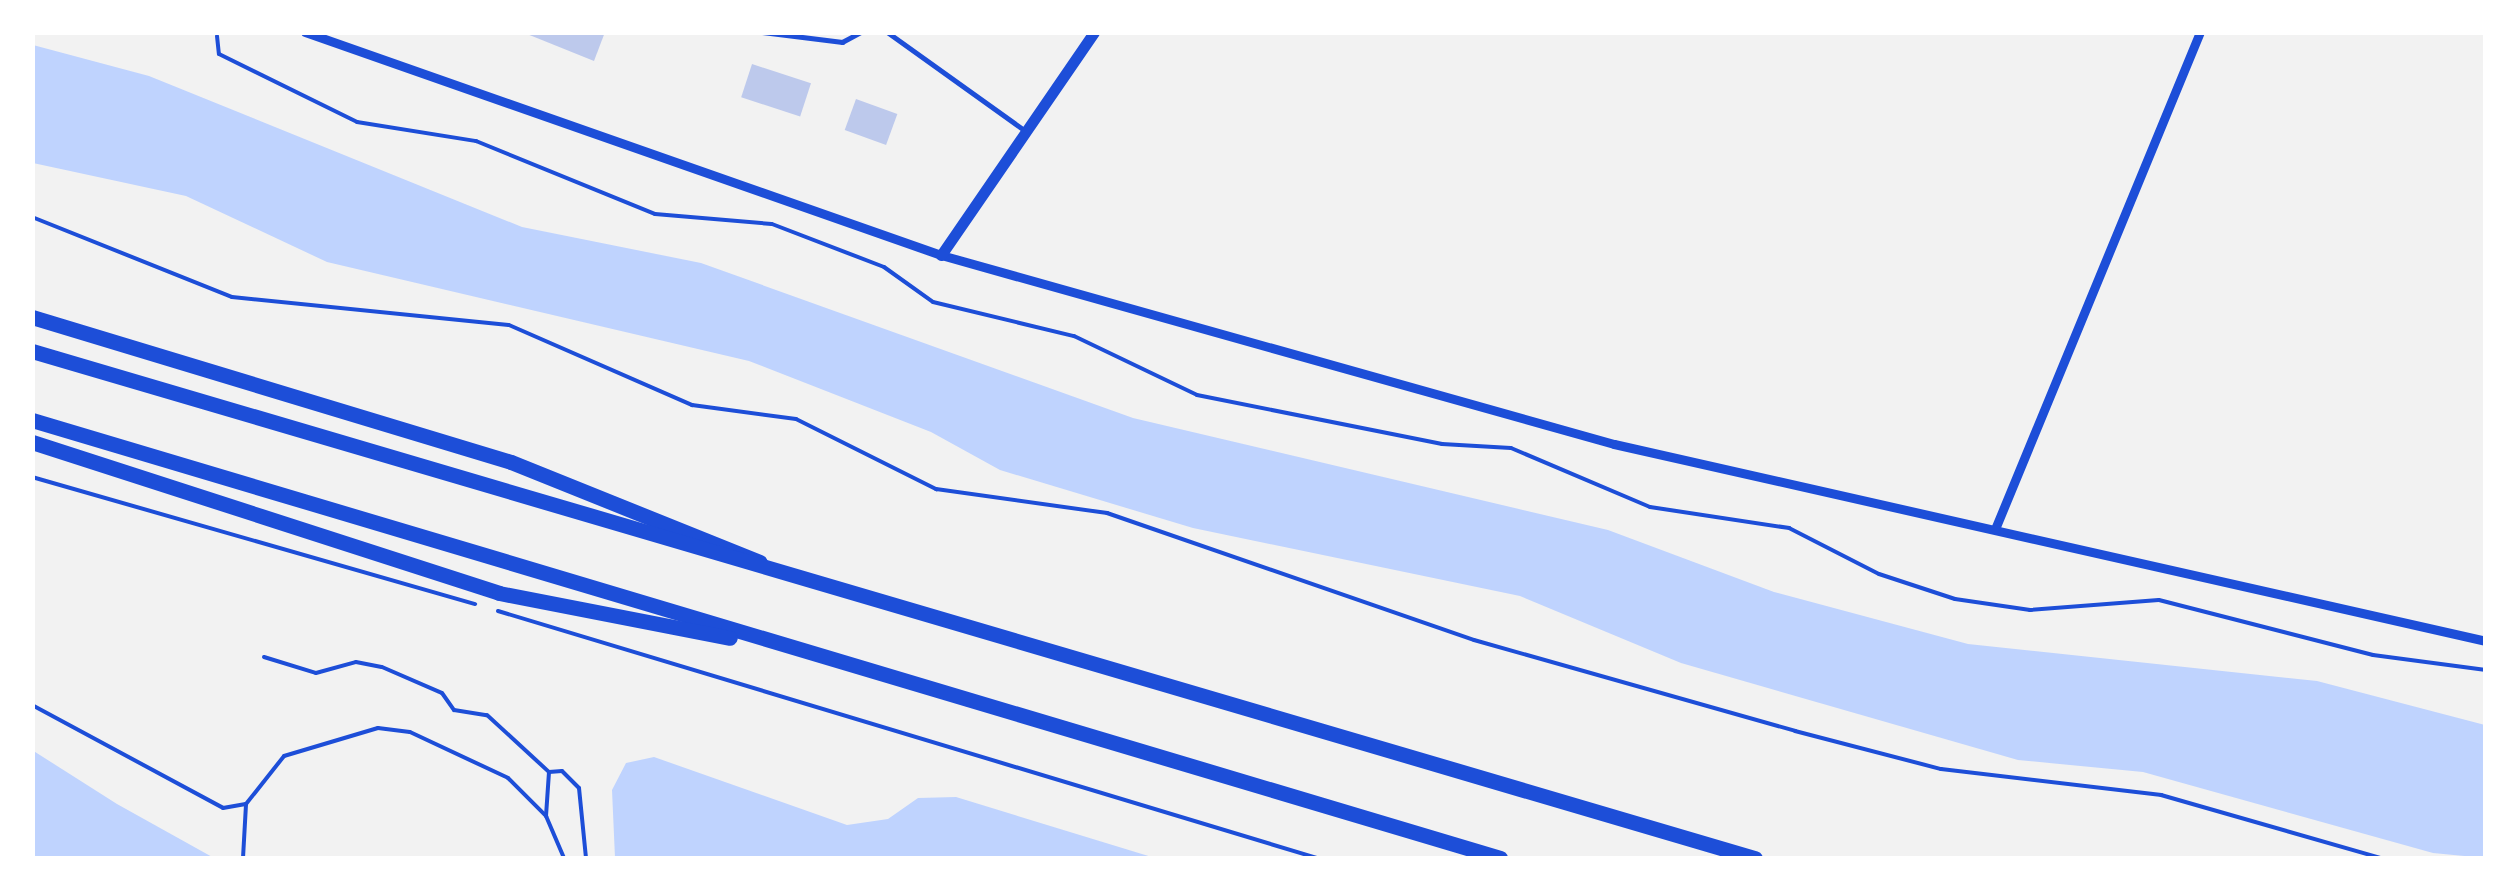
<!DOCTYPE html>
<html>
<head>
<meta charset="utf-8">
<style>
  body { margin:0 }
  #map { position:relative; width:2518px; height:891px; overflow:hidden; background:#f2f2f2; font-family:Poppins,sans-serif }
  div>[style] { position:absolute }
  .water>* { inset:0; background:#bfd3fe }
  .building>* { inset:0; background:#bdc9ec; transform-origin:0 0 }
  .path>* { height:4px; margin:-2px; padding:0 2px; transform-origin:2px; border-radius:2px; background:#1d4ed8 }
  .service>* { height:5px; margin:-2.5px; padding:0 2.5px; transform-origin:2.5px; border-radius:2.5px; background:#1d4ed8 }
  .minor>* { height:9px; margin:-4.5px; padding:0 4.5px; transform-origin:4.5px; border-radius:4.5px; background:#1d4ed8 }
  .tertiary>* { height:11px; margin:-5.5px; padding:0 5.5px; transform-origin:5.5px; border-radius:5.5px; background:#1d4ed8 }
  .trunk>* { height:15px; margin:-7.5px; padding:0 7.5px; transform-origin:7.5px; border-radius:7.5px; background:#1d4ed8 }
  span { translate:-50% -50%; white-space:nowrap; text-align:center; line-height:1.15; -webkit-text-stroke:9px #fff; paint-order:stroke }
  .frame { position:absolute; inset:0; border:35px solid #fff; pointer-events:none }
</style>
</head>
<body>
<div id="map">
  <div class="water">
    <i style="clip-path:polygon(33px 45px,149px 76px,522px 227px,701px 263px,1133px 418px,1608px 530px,1774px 592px,1968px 644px,2317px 681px,2485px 725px,2485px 858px,2433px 853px,2143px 772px,2018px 760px,1681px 663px,1520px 596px,1193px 528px,1000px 470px,931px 432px,749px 361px,327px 262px,186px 196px,33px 163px)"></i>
    <i style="clip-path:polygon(32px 750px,117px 804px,214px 858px,33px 858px)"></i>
    <i style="clip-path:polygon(654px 757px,847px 825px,888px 819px,918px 798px,956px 797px,1155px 858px,615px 858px,612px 790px,626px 763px)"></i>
  </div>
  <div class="building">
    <i style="clip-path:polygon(522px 32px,605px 32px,594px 61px)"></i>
    <i style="left:752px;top:64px;width:62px;height:35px;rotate:18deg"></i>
    <i style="left:856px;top:99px;width:44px;height:33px;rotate:20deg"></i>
  </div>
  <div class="path">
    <i style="left:212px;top:32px;width:18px"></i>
    <i style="left:217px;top:36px;width:18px;rotate:84deg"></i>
    <i style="left:219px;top:54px;width:154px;rotate:26.2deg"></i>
    <i style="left:357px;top:122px;width:121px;rotate:9.1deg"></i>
    <i style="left:476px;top:141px;width:193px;rotate:22.2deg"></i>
    <i style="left:655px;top:214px;width:117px;rotate:4.9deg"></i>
    <i style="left:772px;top:224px;width:120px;rotate:21deg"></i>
    <i style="left:884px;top:267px;width:60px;rotate:35.5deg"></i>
    <i style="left:933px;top:302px;width:145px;rotate:13.6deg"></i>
    <i style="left:1074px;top:336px;width:136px;rotate:25.6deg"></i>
    <i style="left:1197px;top:395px;width:250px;rotate:11.3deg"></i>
    <i style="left:1442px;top:444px;width:69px;rotate:3.3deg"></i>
    <i style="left:1511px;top:448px;width:151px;rotate:23deg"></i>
    <i style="left:1650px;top:507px;width:141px;rotate:8.6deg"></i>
    <i style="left:1789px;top:528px;width:101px;rotate:27.1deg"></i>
    <i style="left:1879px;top:574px;width:80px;rotate:18.2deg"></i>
    <i style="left:1955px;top:599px;width:76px;rotate:8.3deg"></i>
    <i style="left:2030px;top:610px;width:129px;rotate:-4.4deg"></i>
    <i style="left:2159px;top:600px;width:221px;rotate:14.4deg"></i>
    <i style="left:2373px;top:655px;width:114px;rotate:7.6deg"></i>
    <i style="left:32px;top:217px;width:215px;rotate:21.8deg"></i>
    <i style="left:232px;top:297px;width:278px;rotate:5.8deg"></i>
    <i style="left:509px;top:325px;width:200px;rotate:23.6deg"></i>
    <i style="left:692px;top:405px;width:105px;rotate:7.7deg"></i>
    <i style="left:796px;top:419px;width:157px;rotate:26.6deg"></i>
    <i style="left:936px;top:489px;width:173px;rotate:8deg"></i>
    <i style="left:1107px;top:513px;width:388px;rotate:19.1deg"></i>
    <i style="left:1474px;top:640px;width:334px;rotate:15.8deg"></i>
    <i style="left:1795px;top:731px;width:151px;rotate:14.6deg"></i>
    <i style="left:1941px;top:769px;width:222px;rotate:6.7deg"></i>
    <i style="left:2161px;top:795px;width:229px;rotate:16deg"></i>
    <i style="left:32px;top:288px;width:1px;rotate:45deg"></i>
    <i style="left:32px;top:477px;width:461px;rotate:16deg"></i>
    <i style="left:498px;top:611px;width:855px;rotate:16.78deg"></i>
    <i style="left:264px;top:657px;width:54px;rotate:17.1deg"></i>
    <i style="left:316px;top:673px;width:41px;rotate:-15.4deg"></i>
    <i style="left:356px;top:662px;width:26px;rotate:11deg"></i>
    <i style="left:382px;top:667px;width:65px;rotate:23.4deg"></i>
    <i style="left:442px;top:693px;width:21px;rotate:55deg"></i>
    <i style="left:454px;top:710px;width:33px;rotate:9deg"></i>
    <i style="left:487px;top:715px;width:84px;rotate:42.6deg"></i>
    <i style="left:549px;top:772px;width:44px;rotate:93.9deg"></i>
    <i style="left:32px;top:705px;width:217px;rotate:28.3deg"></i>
    <i style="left:223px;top:808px;width:23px;rotate:-10deg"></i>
    <i style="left:246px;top:804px;width:61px;rotate:-51.6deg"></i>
    <i style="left:284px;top:756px;width:98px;rotate:-16.6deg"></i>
    <i style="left:378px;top:728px;width:32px;rotate:7deg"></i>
    <i style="left:410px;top:732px;width:108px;rotate:25.1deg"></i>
    <i style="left:508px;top:778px;width:54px;rotate:45deg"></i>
    <i style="left:546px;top:816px;width:46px;rotate:66.8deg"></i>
    <i style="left:549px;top:772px;width:13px;rotate:-4deg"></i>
    <i style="left:562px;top:771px;width:24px;rotate:45deg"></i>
    <i style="left:579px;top:788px;width:70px;rotate:84.3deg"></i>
    <i style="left:243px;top:858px;width:54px;rotate:-86.8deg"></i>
  </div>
  <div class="service">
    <i style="left:762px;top:32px;width:81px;rotate:7.1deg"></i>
    <i style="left:842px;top:42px;width:21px;rotate:-28deg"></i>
    <i style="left:887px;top:32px;width:168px;rotate:35.6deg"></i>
  </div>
  <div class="minor">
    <i style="left:305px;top:32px;width:674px;rotate:19.32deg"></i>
    <i style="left:941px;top:255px;width:699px;rotate:15.69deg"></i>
    <i style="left:1614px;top:444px;width:894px;rotate:12.73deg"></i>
    <i style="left:1995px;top:529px;width:538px;rotate:-67.59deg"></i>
  </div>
  <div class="tertiary">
    <i style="left:941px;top:255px;width:270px;rotate:-55.5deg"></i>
  </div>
  <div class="trunk">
    <i style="left:32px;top:317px;width:500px;rotate:16.84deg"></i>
    <i style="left:511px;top:462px;width:268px;rotate:21.9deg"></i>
    <i style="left:32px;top:351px;width:1796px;rotate:16.4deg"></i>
    <i style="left:32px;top:420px;width:1532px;rotate:16.61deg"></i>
    <i style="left:32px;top:442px;width:491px;rotate:17.9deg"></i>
    <i style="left:499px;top:593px;width:235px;rotate:11deg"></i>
  </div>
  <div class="frame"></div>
</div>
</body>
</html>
